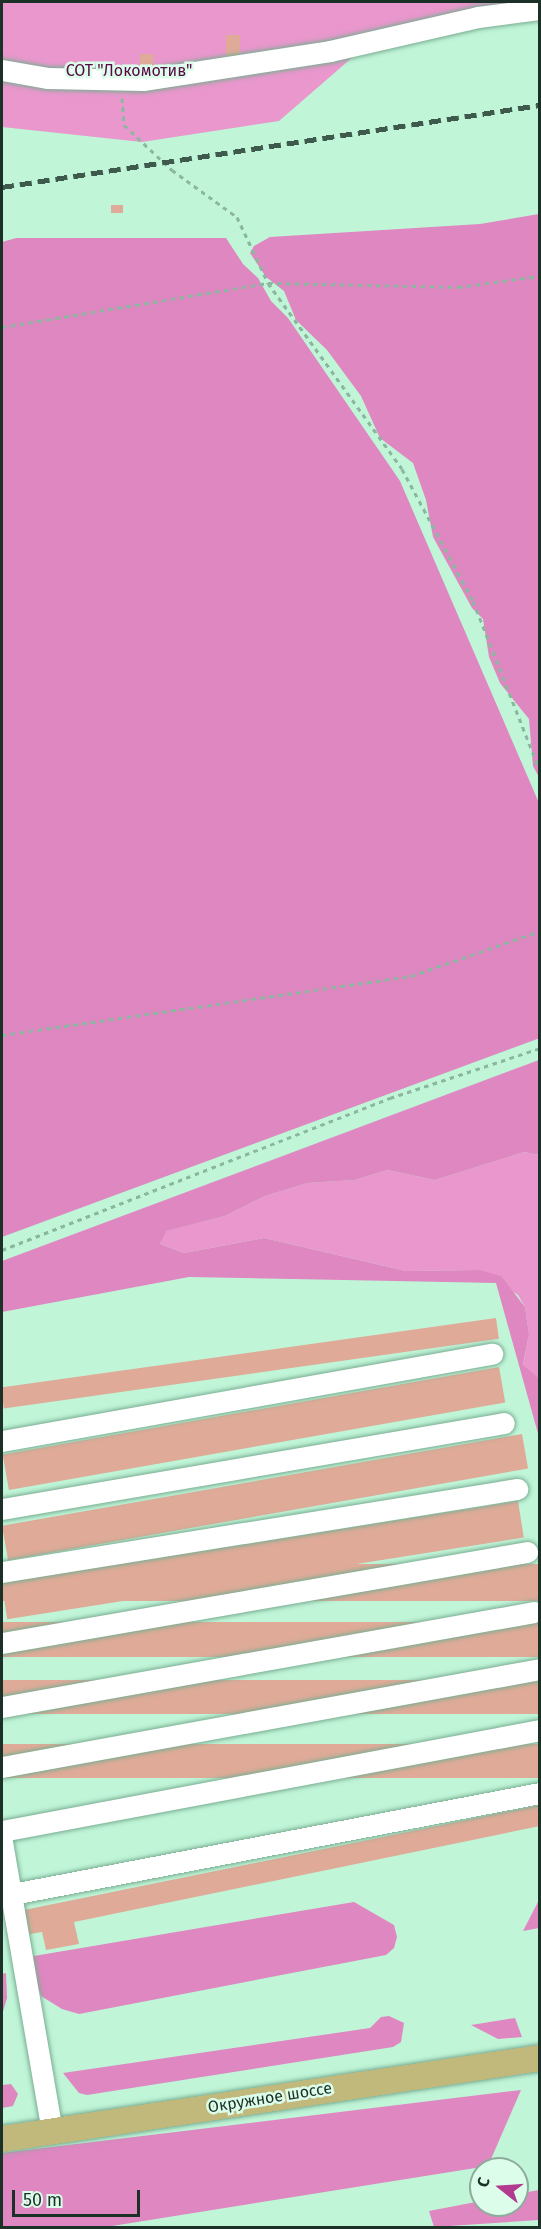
<!DOCTYPE html>
<html>
<head>
<meta charset="utf-8">
<style>
  body { margin:0 }
  #map { position:relative; width:541px; height:2229px; overflow:hidden; background:#c0f5d8; font-family:"Fira Sans",sans-serif }
  div>[style] { position:absolute }
  .green>* { inset:0; background:#e997cc }
  .forest>* { inset:0; background:#de87c0 }
  .building>* { inset:0; background:#dfab98; transform-origin:0 0 }
  .path>* { height:3px; margin-top:-1.5px; transform-origin:0; background:repeating-linear-gradient(90deg,#8bb69f 0 4.5px,transparent 0 9px) }
  .roads { filter:drop-shadow(0 0 2px #7aad92) drop-shadow(0 0 2px #7aad92) }
  .minor>* { height:21px; margin:-10.5px; padding:0 10.5px; transform-origin:10.5px; border-radius:10.5px; background:#fff }
  .major>* { height:26px; margin:-13px; padding:0 13px; transform-origin:13px; border-radius:13px; background:#c1b87c }
  .rail>* { height:4.5px; margin-top:-2.25px; transform-origin:0; background:repeating-linear-gradient(90deg,#3e5a4c 0 12px,transparent 0 18px) }
  span { translate:-50% -50%; white-space:nowrap; text-align:center; line-height:1.15; -webkit-text-stroke:5px #ddfdeb; paint-order:stroke }
  .park-label { font-size:16px; color:#580844 }
  .street-label { font-size:16px; color:#1b3026 }
  .frame { position:absolute; inset:0; border:3px solid #1b3026; pointer-events:none }
  .north { position:absolute; left:469px; top:2157px; width:60px; height:60px; box-sizing:border-box; background:#ddfdeb; border:2px solid #8fab9c; border-radius:50%; rotate:287deg; font-size:16px; font-weight:700; line-height:24px; text-align:center; color:#1b3026 }
  .north::after { content:''; display:block; margin:auto; width:21px; height:27px; background:#b23b90; clip-path:polygon(50% 0,100% 100%,50% 72%,0 100%) }
  .scale { position:absolute; left:12px; top:2190px; width:128px; height:27px; box-sizing:border-box; border:3px solid #1b3026; border-top:0; padding-left:8px; font-size:18px; line-height:21px; white-space:nowrap; color:#1b3026; -webkit-text-stroke:4px #ddfdeb; paint-order:stroke }
</style>
</head>
<body>
<div id="map">
  <div class="green">
    <i style="clip-path:polygon(2px 2px,539px 2px,354px 56px,279px 121px,142px 142px,2px 127px)"></i>
    <i style="clip-path:polygon(524px 1152px,539px 1155px,539px 1378px,523px 1366px,529px 1334px,525px 1307px,518px 1295px,479px 1270px,406px 1271px,264px 1238px,184px 1253px,160px 1244px,165px 1231px,225px 1216px,265px 1196px,308px 1183px,355px 1180px,387px 1170px,435px 1180px)"></i>
  </div>
  <div class="forest">
    <i style="clip-path:polygon(539px 214px,540px 214px,539px 777px,533px 766px,529px 719px,500px 683px,489px 657px,483px 619px,472px 608px,433px 537px,426px 500px,413px 463px,380px 438px,361px 396px,327px 350px,296px 320px,284px 291px,266px 277px,250px 253px,254px 246px,270px 237px,480px 224px)"></i>
    <i style="clip-path:polygon(16px 238px,226px 238px,243px 264px,258px 278px,271px 301px,288px 318px,400px 481px,539px 803px,540px 1038px,2px 1237px,2px 242px)"></i>
    <i style="clip-path:polygon(539px 1060px,539px 1155px,524px 1152px,435px 1180px,387px 1170px,355px 1180px,308px 1183px,265px 1196px,225px 1216px,166px 1231px,160px 1244px,184px 1253px,264px 1238px,406px 1271px,479px 1270px,501px 1276px,525px 1307px,529px 1334px,523px 1365px,539px 1378px,539px 1437px,496px 1283px,189px 1277px,2px 1312px,2px 1261px)"></i>
    <i style="clip-path:polygon(539px 1900px,539px 1928px,523px 1931px)"></i>
    <i style="clip-path:polygon(354px 1902px,394px 1925px,397px 1937px,394px 1948px,386px 1955px,79px 2014px,62px 2009px,41px 1996px,28px 1957px)"></i>
    <i style="clip-path:polygon(6px 1973px,7px 1998px,2px 2015px,2px 1974px)"></i>
    <i style="clip-path:polygon(389px 2016px,404px 2023px,401px 2042px,393px 2047px,87px 2095px,79px 2093px,63px 2073px,370px 2028px,381px 2017px)"></i>
    <i style="clip-path:polygon(515px 2018px,522px 2037px,498px 2039px,471px 2025px)"></i>
    <i style="clip-path:polygon(11px 2084px,18px 2094px,13px 2106px,2px 2108px,2px 2085px)"></i>
    <i style="clip-path:polygon(521px 2090px,488px 2166px,106px 2227px,2px 2227px,2px 2153px)"></i>
    <i style="clip-path:polygon(539px 2190px,539px 2220px,434px 2227px,429px 2211px,481px 2201px,481px 2205px,517px 2205px,517px 2194px)"></i>
  </div>
  <div class="building">
    <i style="left:226px;top:35px;width:14px;height:22px"></i>
    <i style="left:140px;top:54px;width:13px;height:17px"></i>
    <i style="left:123px;top:205px;width:8px;height:12px;rotate:90deg"></i>
    <i style="left:496px;top:1318px;width:21px;height:500px;rotate:82deg"></i>
    <i style="left:499px;top:1367px;width:36px;height:504px;rotate:80deg"></i>
    <i style="left:522px;top:1434px;width:35px;height:528px;rotate:80deg"></i>
    <i style="left:518px;top:1501px;width:37px;height:523px;rotate:81deg"></i>
    <i style="left:540px;top:1564px;width:37px;height:545px;rotate:90deg"></i>
    <i style="left:540px;top:1622px;width:35px;height:547px;rotate:90deg"></i>
    <i style="left:540px;top:1680px;width:34px;height:547px;rotate:90deg"></i>
    <i style="left:540px;top:1744px;width:34px;height:537px;rotate:90deg"></i>
    <i style="clip-path:polygon(540px 1805px,540px 1826px,74px 1922px,79px 1944px,46px 1950px,42px 1932px,24px 1935px,19px 1911px)"></i>
  </div>
  <div class="path">
    <i style="left:122px;top:98px;width:27px;rotate:86deg"></i>
    <i style="left:124px;top:125px;width:66px;rotate:43.2deg"></i>
    <i style="left:172px;top:170px;width:80px;rotate:35.9deg"></i>
    <i style="left:237px;top:217px;width:73px;rotate:64.8deg"></i>
    <i style="left:268px;top:283px;width:229px;rotate:54.2deg"></i>
    <i style="left:402px;top:469px;width:150px;rotate:61.7deg"></i>
    <i style="left:473px;top:601px;width:183px;rotate:68.5deg"></i>
    <i style="left:2px;top:327px;width:270px;rotate:-9.4deg"></i>
    <i style="left:268px;top:283px;width:190px;rotate:1.2deg"></i>
    <i style="left:458px;top:287px;width:83px;rotate:-7.6deg"></i>
    <i style="left:2px;top:1035px;width:413px;rotate:-8.2deg"></i>
    <i style="left:411px;top:976px;width:137px;rotate:-19.2deg"></i>
    <i style="left:2px;top:1250px;width:417px;rotate:-21.4deg"></i>
    <i style="left:390px;top:1098px;width:158px;rotate:-18.4deg"></i>
  </div>
  <div class="roads">
    <div class="minor">
      <i style="left:2px;top:70px;width:47px;rotate:9.9deg"></i>
      <i style="left:48px;top:78px;width:95px;rotate:1.2deg"></i>
      <i style="left:143px;top:80px;width:189px;rotate:-8.8deg"></i>
      <i style="left:330px;top:51px;width:152px;rotate:-12.9deg"></i>
      <i style="left:478px;top:17px;width:63px;rotate:-7.4deg"></i>
      <i style="left:2px;top:1441px;width:498px;rotate:-10.1deg"></i>
      <i style="left:2px;top:1509px;width:509px;rotate:-9.72deg"></i>
      <i style="left:2px;top:1572px;width:522px;rotate:-9.16deg"></i>
      <i style="left:2px;top:1643px;width:533px;rotate:-9.83deg"></i>
      <i style="left:2px;top:1707px;width:540px;rotate:-10.12deg"></i>
      <i style="left:2px;top:1767px;width:547px;rotate:-10.32deg"></i>
      <i style="left:2px;top:1831px;width:547px;rotate:-10.63deg"></i>
      <i style="left:2px;top:1842px;width:293px;rotate:80.2deg"></i>
      <i style="left:2px;top:1896px;width:548px;rotate:-10.84deg"></i>
    </div>
    <div class="major">
      <i style="left:2px;top:2139px;width:544px;rotate:-8.56deg"></i>
    </div>
  </div>
  <div class="rail">
    <i style="left:2px;top:187px;width:544px;rotate:-8.67deg"></i>
  </div>
  <div class="park-label">
    <span style="left:129px;top:71px">СОТ "Локомотив"</span>
  </div>
  <div class="street-label">
    <span style="left:270px;top:2098px;rotate:-9deg">Окружное шоссе</span>
  </div>
  <div class="frame"></div>
  <div class="north">С</div>
  <div class="scale">50 m</div>
</div>
</body>
</html>
